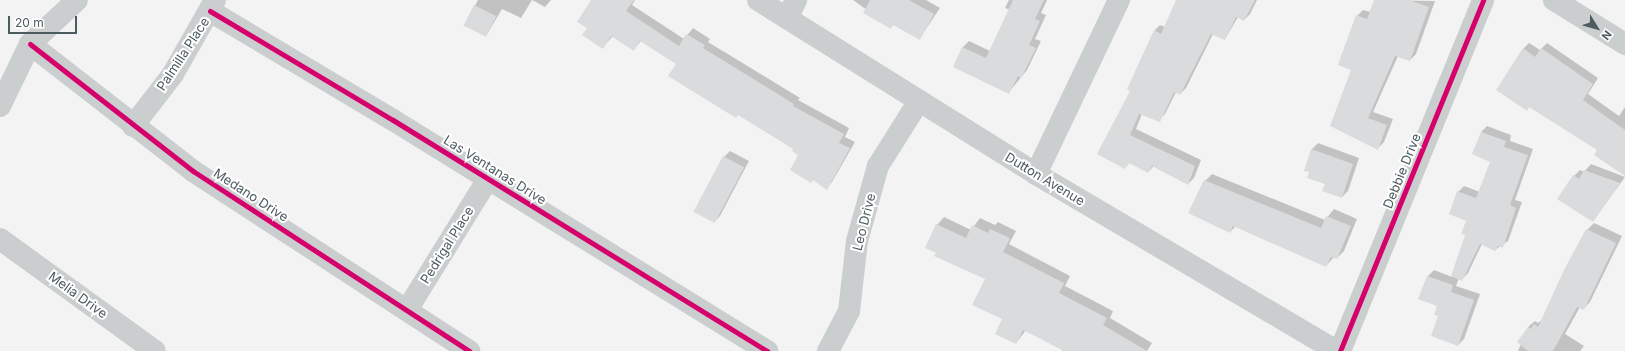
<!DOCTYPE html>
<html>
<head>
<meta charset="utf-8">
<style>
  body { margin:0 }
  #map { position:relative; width:1625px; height:351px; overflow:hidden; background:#f3f3f3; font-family:Inter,sans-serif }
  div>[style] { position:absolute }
  .shadow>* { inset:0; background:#0003 }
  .building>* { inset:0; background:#d9dbdc; transform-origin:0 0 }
  .street>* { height:22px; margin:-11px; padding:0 11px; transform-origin:11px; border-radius:11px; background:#cbcece }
  .secondary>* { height:22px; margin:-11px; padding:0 11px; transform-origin:11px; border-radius:11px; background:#cacecf }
  .cycleway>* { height:5px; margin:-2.5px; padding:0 2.5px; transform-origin:2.5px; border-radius:2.5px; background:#d6006c }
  span { translate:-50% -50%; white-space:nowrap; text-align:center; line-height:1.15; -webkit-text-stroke:4px #fff; paint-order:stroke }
  .street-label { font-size:13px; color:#4b5b5e }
  .north { position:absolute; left:1577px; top:8px; width:40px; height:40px; -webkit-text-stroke:3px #fff; paint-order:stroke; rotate:127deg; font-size:11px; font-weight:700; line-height:16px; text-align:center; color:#4b5b5e }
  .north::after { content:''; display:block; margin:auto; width:14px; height:18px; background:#4b5b5e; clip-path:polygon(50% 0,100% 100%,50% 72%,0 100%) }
  .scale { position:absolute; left:8px; top:16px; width:69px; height:18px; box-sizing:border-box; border:2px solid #4b5b5e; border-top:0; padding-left:5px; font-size:12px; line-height:14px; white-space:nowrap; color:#4b5b5e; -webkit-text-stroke:3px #fff; paint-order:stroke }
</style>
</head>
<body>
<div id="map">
  <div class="shadow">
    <i style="clip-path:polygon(478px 0,551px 0,545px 7px,532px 0,521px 18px,502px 9px,486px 36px,465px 25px)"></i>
    <i style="clip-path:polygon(592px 0,635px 0,632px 5px,684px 39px,693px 28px,710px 39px,708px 42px,800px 98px,798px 100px,849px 128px,845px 137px,855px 142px,832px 182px,826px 188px,795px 149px,739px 114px,677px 63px,642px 40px,634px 49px,613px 36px,603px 47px,588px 28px)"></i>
    <i style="clip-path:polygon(853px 0,926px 0,940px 8px,920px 38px,894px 24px,891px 27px)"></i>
    <i style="clip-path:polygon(1009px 0,1047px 0,1041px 13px,1046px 15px,1035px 39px,1041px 41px,1027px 70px,1009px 92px,954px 66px,963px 47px,969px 41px,990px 51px,1010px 10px,1005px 8px)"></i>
    <i style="clip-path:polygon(1177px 0,1257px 0,1250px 14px,1244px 20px,1238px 17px,1225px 39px,1213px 34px,1186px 88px,1180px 94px,1176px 92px,1165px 114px,1159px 120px,1142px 114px,1136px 129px,1201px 160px,1194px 178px,1188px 184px,1154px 166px,1148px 172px,1130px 162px,1125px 168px,1132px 91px,1154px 31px,1160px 25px,1165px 27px)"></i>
    <i style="clip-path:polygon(1375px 0,1435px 1px,1416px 54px,1410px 60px,1398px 56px,1373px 112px,1393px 119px,1384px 142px,1378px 148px,1331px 125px,1352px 69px,1357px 16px,1363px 10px,1371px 12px)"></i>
    <i style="clip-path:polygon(1529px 43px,1540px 50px,1547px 43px,1598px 78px,1588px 94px,1619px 116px,1625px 107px,1625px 175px,1598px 149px,1530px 106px,1527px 109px,1523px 49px)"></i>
    <i style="clip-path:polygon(1487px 126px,1511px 135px,1510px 141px,1533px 149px,1515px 200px,1522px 202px,1508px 241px,1495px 250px,1482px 244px,1468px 273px,1462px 279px,1459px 278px,1456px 286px,1480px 294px,1464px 339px,1458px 345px,1439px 316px,1438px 305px,1420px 298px,1428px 276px,1434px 270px,1452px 277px,1467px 235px,1467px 221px,1458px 192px,1464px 186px,1480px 192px,1492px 161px,1481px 132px)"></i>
    <i style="clip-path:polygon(1318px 143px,1359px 158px,1348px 191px,1342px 197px,1326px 184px,1312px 149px)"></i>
    <i style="clip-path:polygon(730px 151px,749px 161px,720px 216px,714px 222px,724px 157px)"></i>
    <i style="clip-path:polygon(1591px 164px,1625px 177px,1593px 221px,1574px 176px,1580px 170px,1584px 172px)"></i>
    <i style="clip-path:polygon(1212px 174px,1325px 220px,1334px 209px,1357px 219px,1344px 251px,1337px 258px,1334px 257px,1326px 266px,1236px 226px,1230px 232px,1205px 181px)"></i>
    <i style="clip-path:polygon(944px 217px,971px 230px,980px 218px,995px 225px,998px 222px,1016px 231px,1009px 244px,1070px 276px,1065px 286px,1113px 311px,1110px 318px,1152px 343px,1147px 351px,1062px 351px,1063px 349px,1026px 330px,1016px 343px,986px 278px,937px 252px,937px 225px)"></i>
    <i style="clip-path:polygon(1594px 223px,1622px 236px,1590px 302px,1583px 309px,1580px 307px,1565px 334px,1584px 346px,1580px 351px,1518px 351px,1528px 327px,1535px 321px,1538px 323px,1543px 319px,1587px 230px)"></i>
  </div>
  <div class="building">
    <i style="clip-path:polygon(591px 0,634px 0,626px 11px,679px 46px,686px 34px,705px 45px,703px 48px,794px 104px,793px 106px,844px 134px,839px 143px,850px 148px,827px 190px,813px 180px,811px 183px,790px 170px,798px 155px,792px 151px,793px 149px,738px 115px,736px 118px,668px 76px,676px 64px,640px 41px,634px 51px,611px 36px,603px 49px,582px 35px,587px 28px,577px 22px)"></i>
    <i style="clip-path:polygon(870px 0,909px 0,934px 14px,920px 40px,893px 25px,891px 29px,863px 13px)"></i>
    <i style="clip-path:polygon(1013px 0,1044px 0,1035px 19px,1040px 21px,1029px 45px,1036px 48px,1021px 78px,1018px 76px,1009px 94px,953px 67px,962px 47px,986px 58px)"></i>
    <i style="clip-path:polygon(1176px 0,1255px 0,1244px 21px,1236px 17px,1225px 40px,1211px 34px,1180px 95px,1174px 92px,1160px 122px,1139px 114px,1130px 135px,1195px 166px,1188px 185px,1152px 166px,1148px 173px,1129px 163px,1125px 169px,1097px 154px,1130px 91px,1127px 89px,1154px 30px,1161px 34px)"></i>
    <i style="clip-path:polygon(1374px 0,1409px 0,1429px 7px,1410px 61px,1395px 56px,1368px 118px,1387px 125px,1378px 150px,1330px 126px,1351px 70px,1338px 65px,1340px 59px,1356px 15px,1367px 19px)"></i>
    <i style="left:474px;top:5px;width:25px;height:23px;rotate:27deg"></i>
    <i style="clip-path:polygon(1523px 48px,1535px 57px,1541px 48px,1593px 84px,1583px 100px,1625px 130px,1625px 176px,1594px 155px,1597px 150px,1529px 107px,1527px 111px,1496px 90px)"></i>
    <i style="clip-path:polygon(1481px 132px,1506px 141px,1504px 147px,1528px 155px,1510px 205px,1516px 208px,1503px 248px,1498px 246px,1495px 251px,1480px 244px,1462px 281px,1451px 276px,1465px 235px,1461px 234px,1466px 221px,1449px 214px,1457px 191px,1476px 198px,1490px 162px,1472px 154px)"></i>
    <i style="clip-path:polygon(1311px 149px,1353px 164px,1342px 198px,1322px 191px,1325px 184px,1307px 178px,1309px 172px,1304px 171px)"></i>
    <i style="left:723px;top:156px;width:24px;height:63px;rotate:28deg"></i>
    <i style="clip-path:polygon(1584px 170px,1620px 183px,1593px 222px,1557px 199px,1573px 175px,1579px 179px)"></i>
    <i style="clip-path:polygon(1204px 180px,1321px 228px,1326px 216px,1351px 226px,1337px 259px,1331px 257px,1326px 267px,1233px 226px,1230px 233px,1188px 213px)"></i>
    <i style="clip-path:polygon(936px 224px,966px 238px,972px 225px,988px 233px,990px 229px,1010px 238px,1003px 252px,1064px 283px,1059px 293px,1107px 318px,1103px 325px,1147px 351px,1064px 351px,1023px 330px,1016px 344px,995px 334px,1002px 319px,972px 305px,985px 279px,934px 256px,936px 253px,925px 248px)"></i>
    <i style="clip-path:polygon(1586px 229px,1616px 243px,1584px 310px,1577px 307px,1553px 351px,1528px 351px,1517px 342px,1528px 327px,1531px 329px,1534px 324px,1538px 327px,1563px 272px)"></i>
    <i style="clip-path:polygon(1427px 276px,1453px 285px,1451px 292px,1474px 300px,1458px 346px,1431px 336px,1438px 316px,1434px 315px,1437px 306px,1418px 299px)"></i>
  </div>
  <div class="street">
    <i style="left:1554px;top:0;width:84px;rotate:31.8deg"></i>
    <i style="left:210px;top:11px;width:213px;rotate:30.8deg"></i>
    <i style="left:393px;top:120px;width:440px;rotate:31.7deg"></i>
    <i style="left:787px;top:18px;width:20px;rotate:-63deg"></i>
    <i style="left:30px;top:44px;width:207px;rotate:37.9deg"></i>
    <i style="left:193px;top:171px;width:330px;rotate:33.1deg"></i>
    <i style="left:0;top:106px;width:69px;rotate:-64.2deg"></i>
    <i style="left:30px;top:44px;width:64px;rotate:-43.1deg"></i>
    <i style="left:133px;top:126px;width:66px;rotate:-52.4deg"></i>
    <i style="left:173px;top:74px;width:85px;rotate:-60.4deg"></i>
    <i style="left:1036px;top:174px;width:193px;rotate:-64.5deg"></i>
    <i style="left:0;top:239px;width:191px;rotate:35.9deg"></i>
    <i style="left:407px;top:310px;width:154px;rotate:-58.3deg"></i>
    <i style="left:828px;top:351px;width:45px;rotate:-62.3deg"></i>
    <i style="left:849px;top:311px;width:70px;rotate:-83.5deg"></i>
    <i style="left:857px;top:241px;width:78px;rotate:-74.4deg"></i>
    <i style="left:878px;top:166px;width:77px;rotate:-57.8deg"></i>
    <i style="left:1340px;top:351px;width:379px;rotate:-67.8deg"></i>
  </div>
  <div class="secondary">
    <i style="left:758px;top:0;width:328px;rotate:32deg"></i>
    <i style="left:1036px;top:174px;width:348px;rotate:30.5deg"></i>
  </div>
  <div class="cycleway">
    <i style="left:210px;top:11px;width:213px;rotate:30.8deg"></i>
    <i style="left:393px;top:120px;width:440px;rotate:31.7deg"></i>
    <i style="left:30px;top:44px;width:207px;rotate:37.9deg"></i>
    <i style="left:193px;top:171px;width:330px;rotate:33.1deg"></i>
    <i style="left:1340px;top:351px;width:379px;rotate:-67.8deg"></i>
  </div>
  <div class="street-label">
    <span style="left:183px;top:54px;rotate:-57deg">Palmilla Place</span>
    <span style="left:495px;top:170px;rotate:32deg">Las Ventanas Drive</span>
    <span style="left:1402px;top:171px;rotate:-68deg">Debbie Drive</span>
    <span style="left:1045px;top:179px;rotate:31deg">Dutton Avenue</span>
    <span style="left:251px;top:195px;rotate:33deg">Medano Drive</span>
    <span style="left:864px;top:222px;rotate:-76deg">Leo Drive</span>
    <span style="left:447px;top:245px;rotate:-58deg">Pedrigal Place</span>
    <span style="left:78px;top:295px;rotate:36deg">Melia Drive</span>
  </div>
  <div class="north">N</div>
  <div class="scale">20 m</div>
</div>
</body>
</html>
